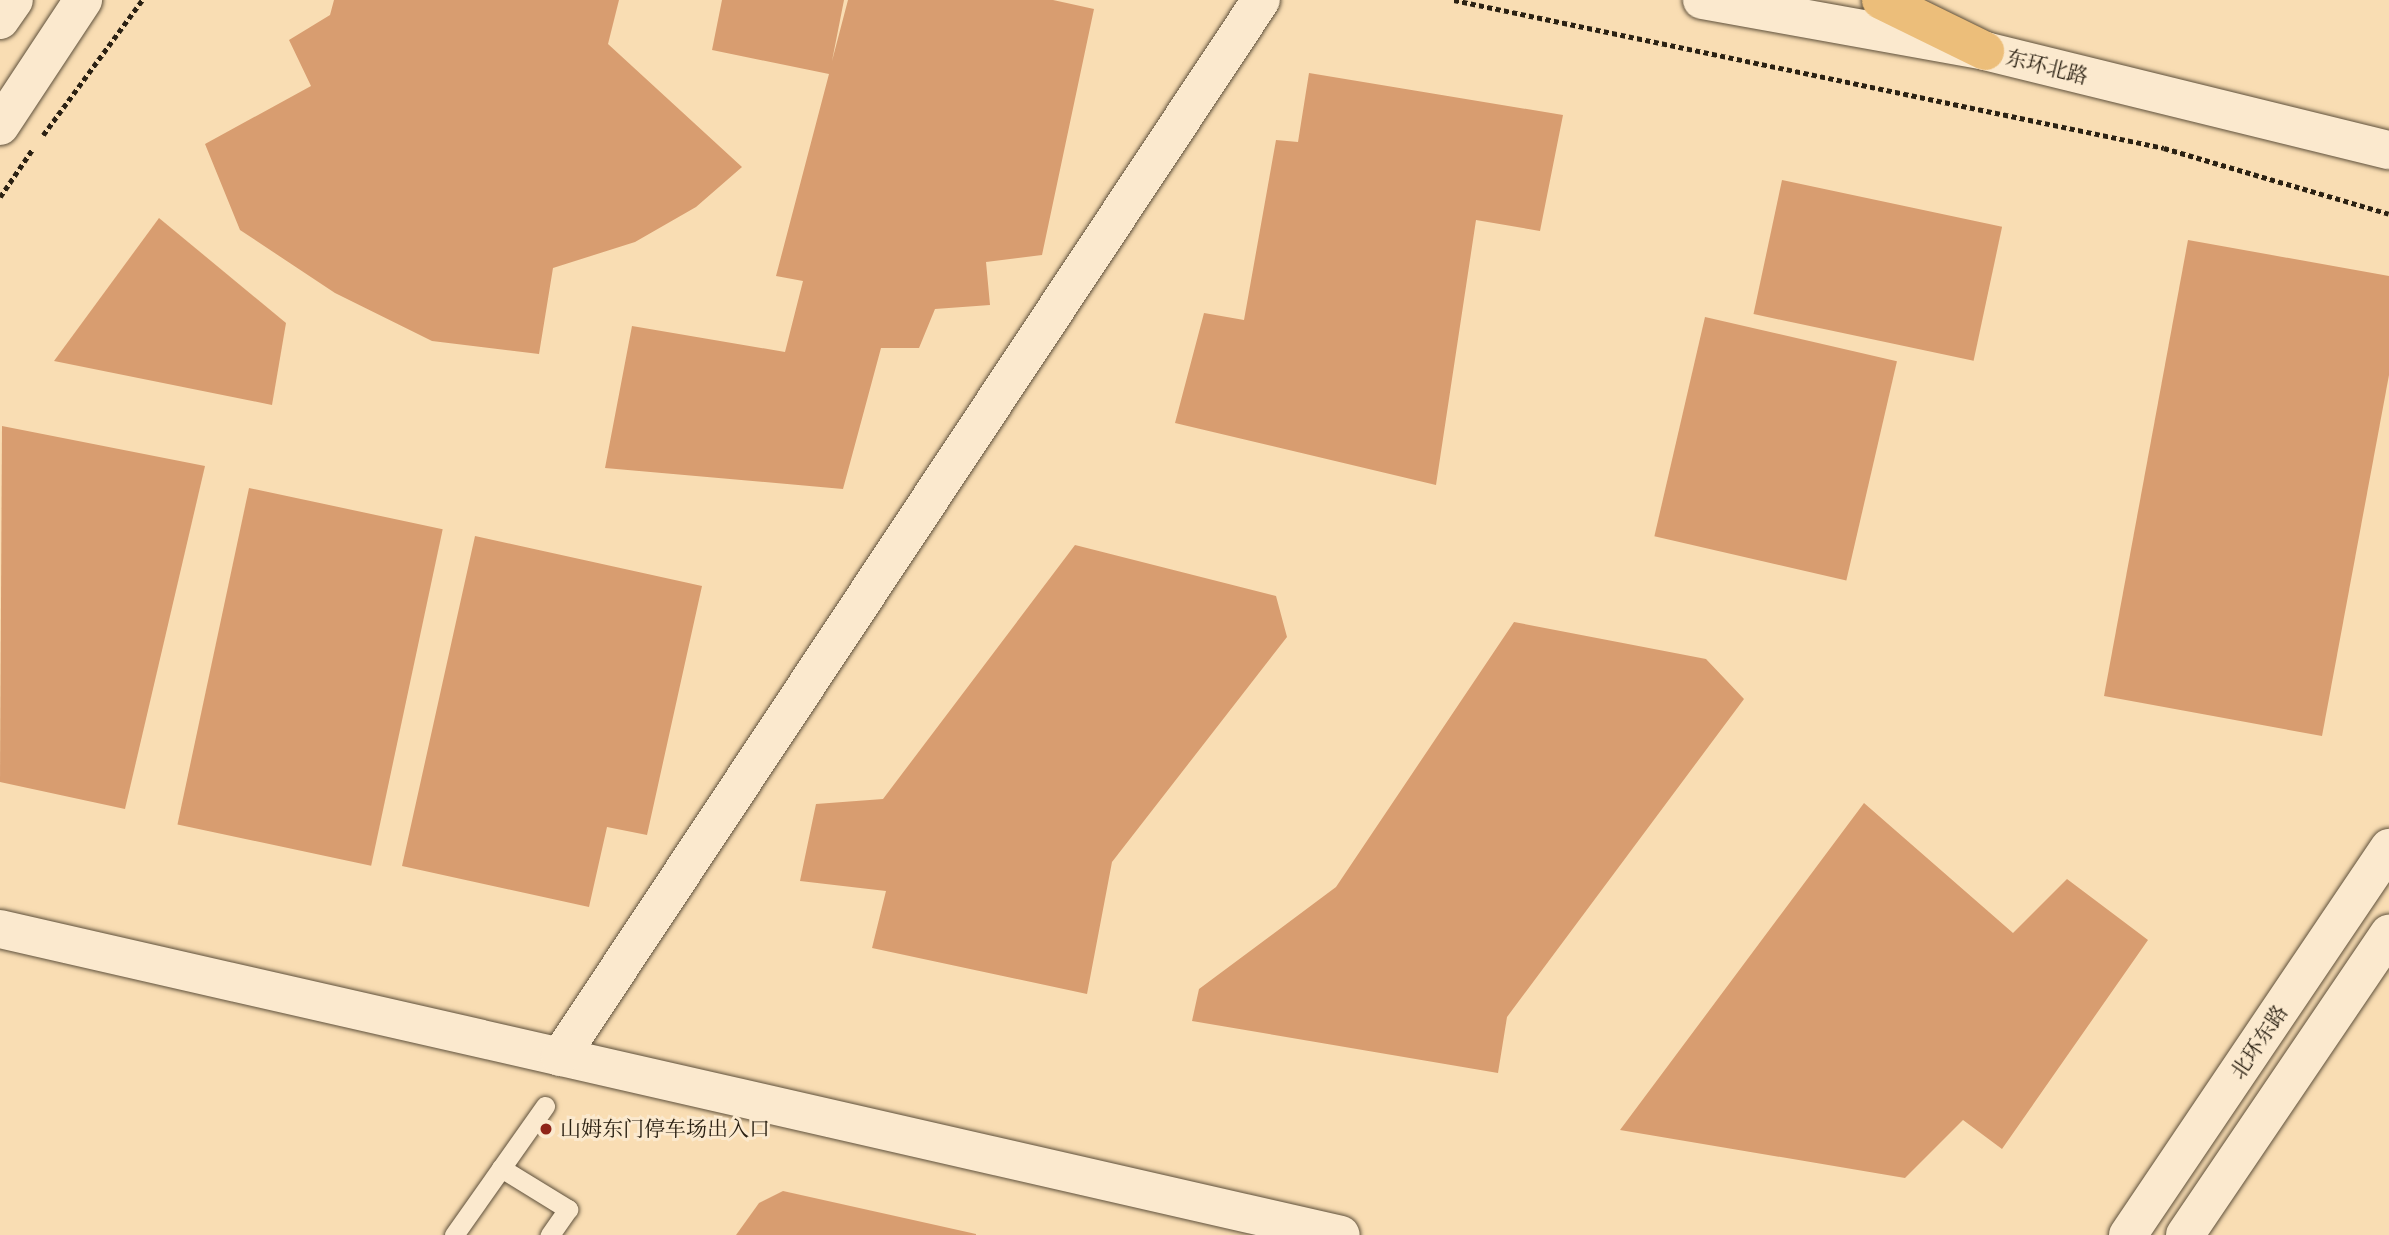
<!DOCTYPE html>
<html>
<head>
<meta charset="utf-8">
<style>
  body { margin:0 }
  #map { position:relative; width:2389px; height:1235px; overflow:hidden; background:#f9ddb3; font-family:"IM FELL Great Primer","Noto Serif SC",serif }
  div>[style] { position:absolute }
  .building>* { inset:0; background:#d89d70; transform-origin:0 0 }
  .path>* { height:4.5px; margin-top:-2.25px; transform-origin:0; background:repeating-linear-gradient(90deg,#2b2113 0 5px,transparent 0 8.5px) }
  .roads { filter:drop-shadow(0 0 2px #5e503b) drop-shadow(0 0 2px #5e503b) }
  .service>* { height:19px; margin:-9.5px; padding:0 9.5px; transform-origin:9.5px; border-radius:9.5px; background:#fbe9ce }
  .tertiary>* { height:38px; margin:-19px; padding:0 19px; transform-origin:19px; border-radius:19px; background:#fbe9ce }
  .secondary>* { height:38px; margin:-19px; padding:0 19px; transform-origin:19px; border-radius:19px; background:#fbe9ce }
  .motorway>* { height:38px; margin:-19px; padding:0 19px; transform-origin:19px; border-radius:19px; background:#ecbe7a }
  .dots>* { width:19px; height:19px; translate:-50% -50%; box-sizing:border-box; border:4px solid #fbe9ce; border-radius:50% }
  span { translate:-50% -50%; white-space:nowrap; text-align:center; line-height:1.15; -webkit-text-stroke:6px #fbe9ce; paint-order:stroke }
  .street-label { font-size:21px; color:#2b2113 }
  .poi-label { font-size:21px; color:#2b2113 }
  .left { translate:0 -50%; text-align:left }
</style>
</head>
<body>
<div id="map">
  <div class="building">
    <i style="clip-path:polygon(334px 0,619px 0,608px 44px,742px 167px,696px 207px,635px 242px,553px 268px,539px 354px,432px 341px,335px 293px,240px 230px,205px 144px,311px 86px,289px 40px,330px 15px)"></i>
    <i style="clip-path:polygon(722px 0,844px 0,832px 61px,848px 0,1053px 0,1094px 9px,1042px 255px,986px 262px,990px 305px,935px 309px,919px 348px,881px 348px,843px 489px,605px 468px,632px 326px,785px 352px,803px 281px,776px 276px,829px 74px,712px 50px)"></i>
    <i style="clip-path:polygon(1309px 73px,1563px 115px,1540px 231px,1476px 220px,1436px 485px,1175px 423px,1204px 313px,1244px 320px,1276px 140px,1298px 142px)"></i>
    <i style="left:1782px;top:180px;width:225px;height:137px;rotate:12deg"></i>
    <i style="clip-path:polygon(159px 218px,286px 323px,272px 405px,54px 361px)"></i>
    <i style="clip-path:polygon(2188px 240px,2389px 276px,2389px 375px,2322px 736px,2104px 696px)"></i>
    <i style="left:1705px;top:317px;width:197px;height:225px;rotate:13deg"></i>
    <i style="clip-path:polygon(2px 426px,205px 466px,125px 809px,0 782px)"></i>
    <i style="left:249px;top:488px;width:198px;height:344px;rotate:12deg"></i>
    <i style="clip-path:polygon(475px 536px,702px 586px,647px 835px,607px 827px,589px 907px,402px 866px)"></i>
    <i style="clip-path:polygon(1075px 545px,1276px 596px,1287px 637px,1112px 862px,1087px 994px,872px 948px,886px 891px,800px 881px,816px 804px,883px 799px)"></i>
    <i style="clip-path:polygon(1514px 622px,1706px 659px,1744px 699px,1507px 1017px,1498px 1073px,1192px 1021px,1199px 989px,1336px 887px)"></i>
    <i style="clip-path:polygon(1864px 803px,2013px 933px,2067px 879px,2148px 940px,2002px 1149px,1963px 1120px,1905px 1178px,1620px 1130px)"></i>
    <i style="clip-path:polygon(783px 1191px,976px 1234px,976px 1235px,736px 1235px,759px 1203px)"></i>
  </div>
  <div class="path">
    <i style="left:1454px;top:0;width:725px;rotate:11.77deg"></i>
    <i style="left:2164px;top:148px;width:234px;rotate:16.3deg"></i>
    <i style="left:43px;top:135px;width:167px;rotate:-53.7deg"></i>
    <i style="left:0;top:197px;width:57px;rotate:-55.8deg"></i>
  </div>
  <div class="roads">
    <div class="service">
      <i style="left:501px;top:1168px;width:79px;rotate:31.5deg"></i>
      <i style="left:568px;top:1209px;width:32px;rotate:125deg"></i>
      <i style="left:454px;top:1235px;width:158px;rotate:-54.8deg"></i>
    </div>
    <div class="tertiary">
      <i style="left:0;top:929px;width:1375px;rotate:12.85deg"></i>
      <i style="left:560px;top:1057px;width:1268px;rotate:-56.45deg"></i>
      <i style="left:2128px;top:1235px;width:467px;rotate:-56deg"></i>
      <i style="left:2185px;top:1235px;width:364px;rotate:-55.9deg"></i>
    </div>
    <div class="secondary">
      <i style="left:1702px;top:0;width:288px;rotate:10.2deg"></i>
      <i style="left:1985px;top:51px;width:416px;rotate:13.8deg"></i>
      <i style="left:0;top:20px;width:24px;rotate:-55deg"></i>
      <i style="left:0;top:126px;width:151px;rotate:-56.6deg"></i>
    </div>
    <div class="motorway">
      <i style="left:1881px;top:0;width:116px;rotate:26.1deg"></i>
    </div>
  </div>
  <div class="dots">
    <i style="left:546px;top:1129px;background:#8f2418"></i>
  </div>
  <div class="street-label">
    <span style="left:2047px;top:67px;rotate:14deg">东环北路</span>
    <span style="left:2259px;top:1042px;rotate:-56deg">北环东路</span>
  </div>
  <div class="poi-label">
    <span class="left" style="left:560px;top:1129px">山姆东门停车场出入口</span>
  </div>
</div>
</body>
</html>
